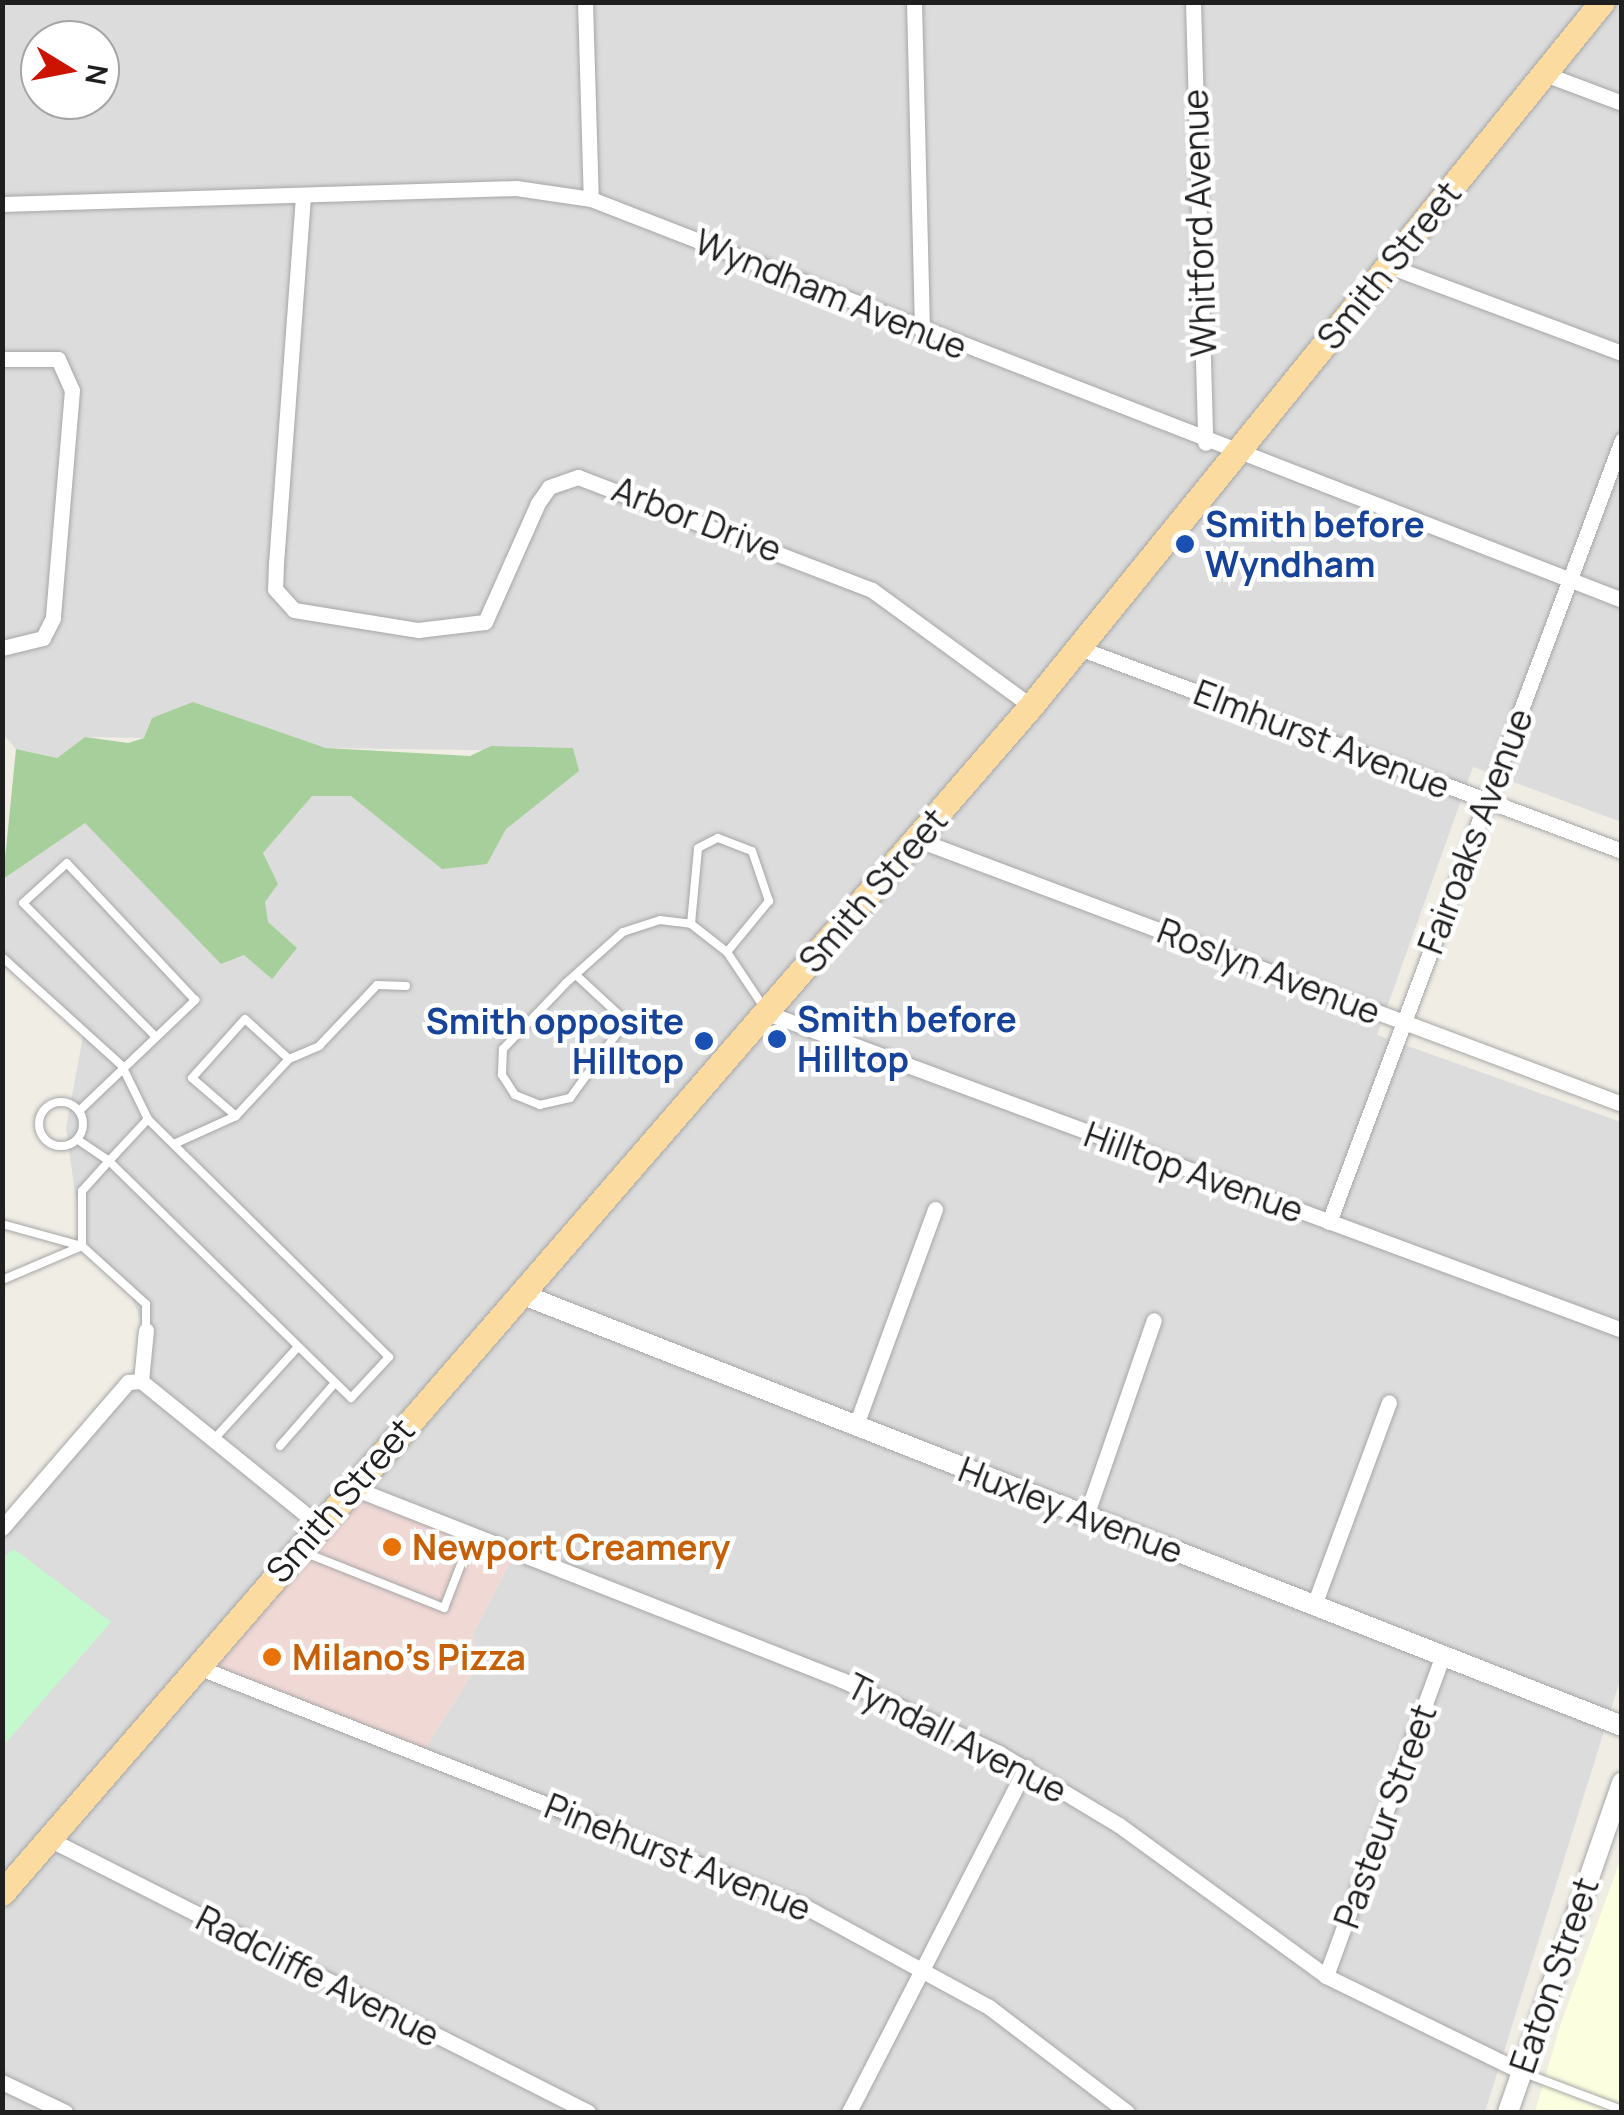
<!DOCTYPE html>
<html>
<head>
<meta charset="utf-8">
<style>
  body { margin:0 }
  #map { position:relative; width:1624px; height:2115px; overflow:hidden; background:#f0ede5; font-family:Manrope,sans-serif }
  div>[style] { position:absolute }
  .residential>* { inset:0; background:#dddcdc }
  .commercial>* { inset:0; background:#f0d8d5 }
  .education>* { inset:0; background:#fcffdf }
  .forest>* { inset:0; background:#a6cf9b }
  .park>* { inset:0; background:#c3f9cc }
  .roads { filter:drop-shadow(0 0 2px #a6a6a6) drop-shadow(0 0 2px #a6a6a6) }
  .service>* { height:8px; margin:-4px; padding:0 4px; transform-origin:4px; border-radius:4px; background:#fff }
  .service>.ring { margin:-4px; padding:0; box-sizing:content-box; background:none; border:8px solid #fff; border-radius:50% }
  .minor>* { height:15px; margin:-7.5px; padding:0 7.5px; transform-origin:7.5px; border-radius:7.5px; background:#fff }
  .tertiary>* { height:20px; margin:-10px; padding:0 10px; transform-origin:10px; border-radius:10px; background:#fff }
  .primary>* { height:25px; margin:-12.5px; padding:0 12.5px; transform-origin:12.5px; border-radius:12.5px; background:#fbdb9f }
  .dots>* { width:28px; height:28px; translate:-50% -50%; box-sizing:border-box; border:5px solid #fff; border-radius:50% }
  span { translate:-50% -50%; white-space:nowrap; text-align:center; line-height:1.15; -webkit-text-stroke:9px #fff; paint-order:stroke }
  .street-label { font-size:35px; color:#1f1f1f }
  .transit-label { font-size:35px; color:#164399; font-weight:700 }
  .left { translate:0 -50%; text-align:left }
  .right { translate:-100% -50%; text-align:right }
  .food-label { font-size:35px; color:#c56008; font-weight:700 }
  .frame { position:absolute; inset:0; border:5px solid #1f1f1f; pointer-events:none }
  .north { position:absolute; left:20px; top:20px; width:100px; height:100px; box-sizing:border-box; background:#fff; border:2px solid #a5a5a5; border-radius:50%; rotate:100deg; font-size:28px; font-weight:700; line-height:40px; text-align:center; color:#1f1f1f }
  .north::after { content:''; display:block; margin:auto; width:35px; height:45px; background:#cc1302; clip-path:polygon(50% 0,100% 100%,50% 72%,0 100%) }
</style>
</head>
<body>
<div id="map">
  <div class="residential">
    <i style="clip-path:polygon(evenodd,3px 3px,1621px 3px,1621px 822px,1473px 767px,1377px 1035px,1621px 1122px,1621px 1677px,1485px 2112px,3px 2112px,3px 1531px,122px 1391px,150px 1383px,143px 1325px,124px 1278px,89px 1248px,75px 1193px,66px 1128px,84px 1031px,3px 963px,6px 877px,70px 827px,85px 823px,104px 842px,174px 733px,566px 781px,544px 751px,326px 748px,193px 702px,144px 738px,85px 737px,57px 758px,16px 749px,3px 734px,3px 3px,40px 40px,100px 40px,100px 100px,40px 100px,40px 40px,3px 3px,310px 1525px,512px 1559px,474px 1632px,475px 1669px,421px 1755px,310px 1525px)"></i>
  </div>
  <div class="commercial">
    <i style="clip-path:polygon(349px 1490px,512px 1559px,474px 1632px,475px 1669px,421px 1755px,194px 1660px)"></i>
  </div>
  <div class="education">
    <i style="clip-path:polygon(1621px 1858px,1621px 2112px,1535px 2112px,1559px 2029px)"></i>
  </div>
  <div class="forest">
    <i style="clip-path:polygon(193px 702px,326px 748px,470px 756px,491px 746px,573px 748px,579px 771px,506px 829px,487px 864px,442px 869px,351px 796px,312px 796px,263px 853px,278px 884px,265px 902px,268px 922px,297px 948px,272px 979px,244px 955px,221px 964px,85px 823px,3px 879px,16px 749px,57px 758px,85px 737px,128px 743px,144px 738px,152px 718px)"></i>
  </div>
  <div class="park">
    <i style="clip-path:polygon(14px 1549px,111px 1622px,3px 1746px,3px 1557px)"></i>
  </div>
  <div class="roads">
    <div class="service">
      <i style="left:691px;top:924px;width:76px;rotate:-84.7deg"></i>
      <i style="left:698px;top:848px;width:22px;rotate:-27deg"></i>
      <i style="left:718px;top:838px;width:36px;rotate:21deg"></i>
      <i style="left:752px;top:851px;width:53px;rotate:71.2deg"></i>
      <i style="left:769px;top:901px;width:66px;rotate:129.5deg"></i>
      <i style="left:2px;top:957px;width:162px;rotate:42.2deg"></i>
      <i style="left:122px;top:1066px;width:59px;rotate:63.9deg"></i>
      <i style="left:576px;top:975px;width:57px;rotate:42.9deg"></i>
      <i style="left:618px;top:1014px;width:15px;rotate:82deg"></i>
      <i style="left:620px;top:1029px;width:85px;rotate:125.9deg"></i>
      <i style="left:570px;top:1098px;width:31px;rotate:167deg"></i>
      <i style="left:540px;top:1105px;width:27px;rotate:-158deg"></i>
      <i style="left:515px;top:1095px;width:24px;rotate:-123deg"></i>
      <i style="left:502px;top:1075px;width:26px;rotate:-88deg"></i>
      <i style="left:503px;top:1049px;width:91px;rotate:-46.3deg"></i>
      <i style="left:566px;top:983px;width:76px;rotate:-41.8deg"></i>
      <i style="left:623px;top:932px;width:39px;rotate:-18deg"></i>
      <i style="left:660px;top:920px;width:31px;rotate:7deg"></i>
      <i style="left:691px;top:924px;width:46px;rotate:37.9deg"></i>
      <i style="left:727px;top:952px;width:69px;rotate:56.3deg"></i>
      <i style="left:289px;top:1059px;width:33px;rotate:-23deg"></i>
      <i style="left:319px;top:1046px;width:84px;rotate:-46.4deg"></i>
      <i style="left:377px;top:985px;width:29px;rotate:2deg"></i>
      <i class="ring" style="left:39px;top:1102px;width:36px;height:36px"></i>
      <i style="left:79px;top:1111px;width:161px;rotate:-43.7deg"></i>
      <i style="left:195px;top:1000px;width:187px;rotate:-133.1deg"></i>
      <i style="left:67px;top:863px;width:59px;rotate:137.7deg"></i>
      <i style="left:23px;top:903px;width:186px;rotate:45.2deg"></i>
      <i style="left:78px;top:1140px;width:37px;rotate:34deg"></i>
      <i style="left:109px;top:1161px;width:339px;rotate:44.4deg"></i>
      <i style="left:351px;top:1398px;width:56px;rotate:-47.2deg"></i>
      <i style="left:389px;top:1357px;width:339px;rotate:-135.4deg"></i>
      <i style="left:148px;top:1119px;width:57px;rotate:132.9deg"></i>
      <i style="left:109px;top:1161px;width:40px;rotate:132deg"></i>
      <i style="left:82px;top:1191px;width:55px;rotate:90deg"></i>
      <i style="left:174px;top:1144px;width:68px;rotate:-24.3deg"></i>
      <i style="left:236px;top:1116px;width:58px;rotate:-139.2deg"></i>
      <i style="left:192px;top:1078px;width:79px;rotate:-48.1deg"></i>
      <i style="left:245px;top:1019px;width:59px;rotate:42.3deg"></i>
      <i style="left:289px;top:1059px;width:78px;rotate:132.9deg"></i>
      <i style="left:2px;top:1224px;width:83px;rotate:15.4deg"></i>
      <i style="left:82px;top:1246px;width:86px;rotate:42.2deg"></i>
      <i style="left:146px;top:1304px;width:26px;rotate:90deg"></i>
      <i style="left:2px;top:1280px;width:87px;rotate:-23deg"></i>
      <i style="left:216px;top:1437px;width:122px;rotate:-47.7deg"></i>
      <i style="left:280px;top:1446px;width:84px;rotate:-48.9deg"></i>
      <i style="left:306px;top:1553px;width:149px;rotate:21.7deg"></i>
      <i style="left:444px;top:1608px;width:77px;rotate:-68.7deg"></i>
      <i style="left:1524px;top:2073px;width:105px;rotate:20.7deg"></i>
    </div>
    <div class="minor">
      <i style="left:585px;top:2px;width:197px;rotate:88.3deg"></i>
      <i style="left:914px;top:2px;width:329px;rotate:88.6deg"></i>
      <i style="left:1193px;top:2px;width:441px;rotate:88.4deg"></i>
      <i style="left:1545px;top:74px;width:82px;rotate:20.6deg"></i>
      <i style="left:303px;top:196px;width:368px;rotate:94.2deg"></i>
      <i style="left:276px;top:563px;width:26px;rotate:92deg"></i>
      <i style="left:275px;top:589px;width:28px;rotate:48deg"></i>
      <i style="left:294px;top:610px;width:126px;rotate:9.2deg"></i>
      <i style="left:418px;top:630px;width:67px;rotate:-6.8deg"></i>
      <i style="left:485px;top:622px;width:130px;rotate:-66deg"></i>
      <i style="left:538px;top:503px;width:19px;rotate:-55deg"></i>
      <i style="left:549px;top:487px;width:31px;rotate:-19deg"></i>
      <i style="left:578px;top:477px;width:315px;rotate:21deg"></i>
      <i style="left:872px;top:590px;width:197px;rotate:36.1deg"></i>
      <i style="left:2px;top:204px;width:514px;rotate:-1.78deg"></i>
      <i style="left:516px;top:188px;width:76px;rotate:8.3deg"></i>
      <i style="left:591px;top:199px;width:1106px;rotate:21.25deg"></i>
      <i style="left:1389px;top:266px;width:249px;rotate:20.5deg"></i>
      <i style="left:2px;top:359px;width:56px"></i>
      <i style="left:58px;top:359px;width:34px;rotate:66deg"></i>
      <i style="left:72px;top:390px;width:229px;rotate:94.8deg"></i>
      <i style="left:53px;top:618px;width:22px;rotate:117deg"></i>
      <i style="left:43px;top:638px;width:42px;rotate:166.3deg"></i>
      <i style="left:1079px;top:648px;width:580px;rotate:20.5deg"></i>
      <i style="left:916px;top:839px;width:754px;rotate:20.57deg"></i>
      <i style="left:767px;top:1013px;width:912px;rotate:20.34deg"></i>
      <i style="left:1329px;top:1222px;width:835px;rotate:-69.46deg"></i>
      <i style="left:141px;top:1381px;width:229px;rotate:39deg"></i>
      <i style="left:141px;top:1381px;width:51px;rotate:-84.4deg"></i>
      <i style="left:856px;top:1425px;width:230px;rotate:-69.9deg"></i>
      <i style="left:351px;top:1487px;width:528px;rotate:21.46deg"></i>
      <i style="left:842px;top:1680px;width:173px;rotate:24.9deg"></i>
      <i style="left:999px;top:1753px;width:140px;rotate:31deg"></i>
      <i style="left:1119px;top:1825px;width:256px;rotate:36.1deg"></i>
      <i style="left:1326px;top:1976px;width:216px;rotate:26.1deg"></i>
      <i style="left:1086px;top:1516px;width:207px;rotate:-70.9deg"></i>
      <i style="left:2px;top:1528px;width:193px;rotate:-49.2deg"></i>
      <i style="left:128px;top:1382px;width:13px;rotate:-4deg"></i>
      <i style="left:1314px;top:1605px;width:216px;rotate:-69.7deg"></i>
      <i style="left:195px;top:1666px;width:652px;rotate:21.49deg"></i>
      <i style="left:802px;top:1905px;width:213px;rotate:28.6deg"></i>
      <i style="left:989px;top:2007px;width:173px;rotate:37.3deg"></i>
      <i style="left:49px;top:1839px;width:604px;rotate:26.86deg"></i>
      <i style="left:1326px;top:1976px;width:342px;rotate:-70deg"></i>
      <i style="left:2px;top:2082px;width:70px;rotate:25.5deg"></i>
      <i style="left:849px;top:2112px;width:388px;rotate:-62.8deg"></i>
    </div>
    <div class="tertiary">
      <i style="left:521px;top:1294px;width:1183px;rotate:21.42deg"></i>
      <i style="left:1508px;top:2112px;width:349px;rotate:-70.9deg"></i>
    </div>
    <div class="primary">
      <i style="left:2px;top:1893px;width:1571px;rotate:-49.08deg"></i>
      <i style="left:1031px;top:706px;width:906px;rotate:-50.96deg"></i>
    </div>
  </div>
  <div class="dots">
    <i style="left:1185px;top:544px;background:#1a4fb4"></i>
    <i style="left:777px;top:1039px;background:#1a4fb4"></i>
    <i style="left:704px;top:1041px;background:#1a4fb4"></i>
    <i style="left:392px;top:1547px;background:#e8710a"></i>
    <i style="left:272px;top:1657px;background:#e8710a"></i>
  </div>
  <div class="street-label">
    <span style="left:1199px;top:223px;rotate:-92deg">Whitford Avenue</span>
    <span style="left:1389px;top:265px;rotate:-51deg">Smith Street</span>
    <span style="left:831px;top:294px;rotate:22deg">Wyndham Avenue</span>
    <span style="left:697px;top:519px;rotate:21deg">Arbor Drive</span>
    <span style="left:1322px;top:739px;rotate:21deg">Elmhurst Avenue</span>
    <span style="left:1475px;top:831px;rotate:-69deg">Fairoaks Avenue</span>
    <span style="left:873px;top:890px;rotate:-49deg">Smith Street</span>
    <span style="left:1269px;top:971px;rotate:21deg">Roslyn Avenue</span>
    <span style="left:1194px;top:1172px;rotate:20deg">Hilltop Avenue</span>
    <span style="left:340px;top:1500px;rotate:-49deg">Smith Street</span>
    <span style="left:1071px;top:1510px;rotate:21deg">Huxley Avenue</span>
    <span style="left:957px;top:1738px;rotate:27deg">Tyndall Avenue</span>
    <span style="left:1385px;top:1816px;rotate:-70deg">Pasteur Street</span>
    <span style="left:678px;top:1857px;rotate:22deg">Pinehurst Avenue</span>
    <span style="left:1554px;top:1975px;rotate:-71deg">Eaton Street</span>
    <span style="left:318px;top:1976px;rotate:27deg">Radcliffe Avenue</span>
  </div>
  <div class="transit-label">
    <span class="left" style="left:1205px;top:544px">Smith before<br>Wyndham</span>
    <span class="left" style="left:797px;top:1039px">Smith before<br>Hilltop</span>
    <span class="right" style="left:684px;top:1041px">Smith opposite<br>Hilltop</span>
  </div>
  <div class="food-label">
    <span class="left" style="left:412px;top:1547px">Newport Creamery</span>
    <span class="left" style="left:292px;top:1657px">Milano's Pizza</span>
  </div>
  <div class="frame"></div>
  <div class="north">N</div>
</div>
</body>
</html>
